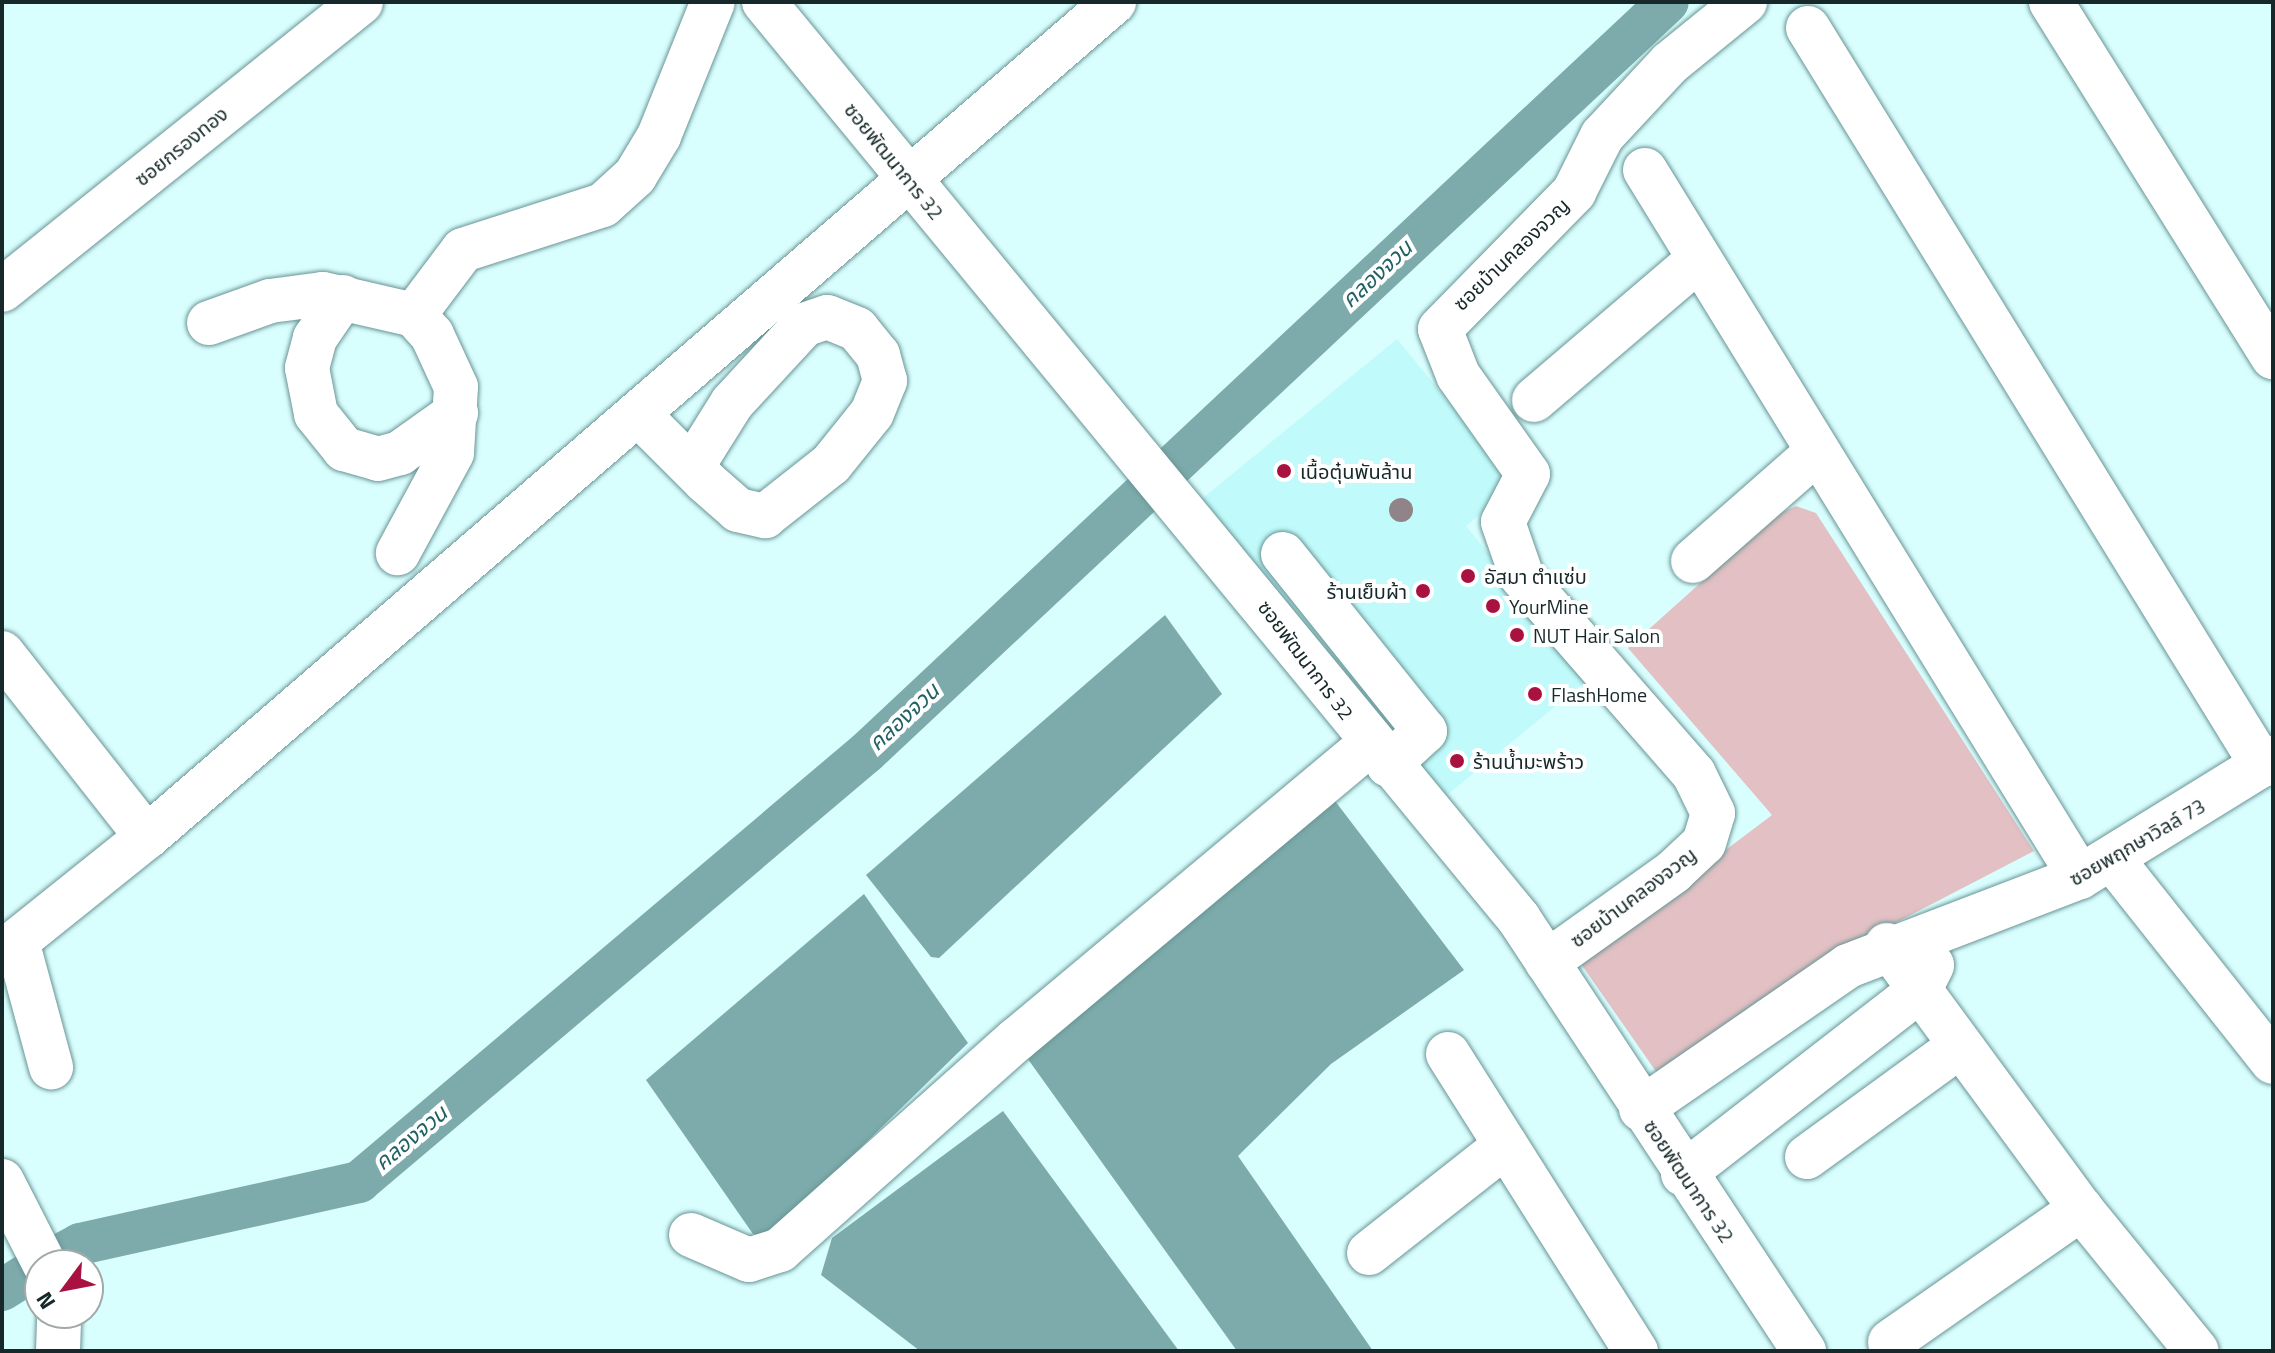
<!DOCTYPE html>
<html>
<head>
<meta charset="utf-8">
<style>
  body { margin:0 }
  #map { position:relative; width:2275px; height:1353px; overflow:hidden; background:#d9fefe; font-family:"Titillium Web","Noto Sans Thai",sans-serif }
  div>[style] { position:absolute }
  .built>* { inset:0; background:#c1fafa }
  .green>* { inset:0; background:#e2c0c3 }
  .water>* { inset:0; background:#7dabab }
  .canal>* { height:42px; margin:-21px; padding:0 21px; transform-origin:21px; border-radius:21px; background:#7dabab }
  .roads { filter:drop-shadow(0 0 2px #699495) drop-shadow(0 0 2px #699495) }
  .minor>* { height:44px; margin:-22px; padding:0 22px; transform-origin:22px; border-radius:22px; background:#fff }
  .trees>* { width:24px; height:24px; margin:-12px; border-radius:50%; background:#918489 }
  .dots>* { width:22px; height:22px; translate:-50% -50%; box-sizing:border-box; border:4px solid #fff; border-radius:50% }
  span { translate:-50% -50%; white-space:nowrap; text-align:center; line-height:1.15; -webkit-text-stroke:8px #fff; paint-order:stroke }
  .street-label { font-size:20px; color:#162829 }
  .poi-label { font-size:20px; color:#162829 }
  .left { translate:0 -50%; text-align:left }
  .right { translate:-100% -50%; text-align:right }
  .water-label { font-size:22px; color:#216162; font-style:italic }
  .frame { position:absolute; inset:0; border:4px solid #162829; pointer-events:none }
  .north { position:absolute; left:24px; top:1249px; width:80px; height:80px; box-sizing:border-box; background:#fff; border:2px solid #a2a9a9; border-radius:50%; rotate:238deg; font-size:22px; font-weight:700; line-height:32px; text-align:center; color:#162829 }
  .north::after { content:''; display:block; margin:auto; width:28px; height:36px; background:#a91240; clip-path:polygon(50% 0,100% 100%,50% 72%,0 100%) }
</style>
</head>
<body>
<div id="map">
  <div class="built">
    <i style="clip-path:polygon(1397px 339px,1516px 484px,1466px 526px,1590px 678px,1441px 800px,1198px 502px)"></i>
  </div>
  <div class="green">
    <i style="clip-path:polygon(1796px 506px,1816px 513px,2034px 851px,1876px 933px,1664px 1083px,1579px 961px,1772px 815px,1628px 648px,1776px 515px)"></i>
  </div>
  <div class="water">
    <i style="clip-path:polygon(1165px 615px,1222px 694px,939px 958px,931px 957px,866px 875px)"></i>
    <i style="clip-path:polygon(1332px 797px,1464px 970px,1331px 1064px,1238px 1156px,1373px 1351px,1237px 1351px,1025px 1055px)"></i>
    <i style="clip-path:polygon(864px 894px,968px 1043px,769px 1237px,753px 1234px,646px 1080px)"></i>
    <i style="clip-path:polygon(1003px 1111px,1179px 1351px,920px 1351px,821px 1275px,832px 1238px)"></i>
  </div>
  <div class="canal">
    <i style="left:41px;top:1265px;width:44px;rotate:-28.3deg"></i>
    <i style="left:80px;top:1244px;width:286px;rotate:-12.5deg"></i>
    <i style="left:359px;top:1182px;width:666px;rotate:-40.25deg"></i>
    <i style="left:867px;top:752px;width:1097px;rotate:-43.12deg"></i>
    <i style="left:2px;top:1290px;width:45px;rotate:-32.3deg"></i>
  </div>
  <div class="roads">
    <div class="minor">
      <i style="left:764px;top:2px;width:1188px;rotate:50.53deg"></i>
      <i style="left:1519px;top:919px;width:518px;rotate:56.59deg"></i>
      <i style="left:2051px;top:2px;width:419px;rotate:58deg"></i>
      <i style="left:1808px;top:28px;width:866px;rotate:58.37deg"></i>
      <i style="left:1645px;top:170px;width:830px;rotate:58.4deg"></i>
      <i style="left:2px;top:290px;width:460px;rotate:-38.7deg"></i>
      <i style="left:343px;top:297px;width:50px;rotate:124.3deg"></i>
      <i style="left:315px;top:338px;width:31px;rotate:105deg"></i>
      <i style="left:307px;top:368px;width:47px;rotate:78.9deg"></i>
      <i style="left:316px;top:414px;width:45px;rotate:51.3deg"></i>
      <i style="left:344px;top:449px;width:35px;rotate:16deg"></i>
      <i style="left:378px;top:459px;width:23px;rotate:-15deg"></i>
      <i style="left:400px;top:453px;width:69px;rotate:-35.5deg"></i>
      <i style="left:414px;top:315px;width:81px;rotate:-53deg"></i>
      <i style="left:463px;top:250px;width:147px;rotate:-17.8deg"></i>
      <i style="left:603px;top:205px;width:43px;rotate:-42.2deg"></i>
      <i style="left:635px;top:176px;width:47px;rotate:-59deg"></i>
      <i style="left:659px;top:136px;width:144px;rotate:-68.1deg"></i>
      <i style="left:209px;top:323px;width:65px;rotate:-19.8deg"></i>
      <i style="left:270px;top:301px;width:53px;rotate:-7.5deg"></i>
      <i style="left:323px;top:294px;width:93px;rotate:13deg"></i>
      <i style="left:414px;top:315px;width:27px;rotate:48deg"></i>
      <i style="left:432px;top:335px;width:57px;rotate:65.2deg"></i>
      <i style="left:456px;top:387px;width:66px;rotate:93.5deg"></i>
      <i style="left:452px;top:453px;width:114px;rotate:118.4deg"></i>
      <i style="left:1534px;top:400px;width:214px;rotate:-40.5deg"></i>
      <i style="left:640px;top:416px;width:92px;rotate:45deg"></i>
      <i style="left:705px;top:481px;width:44px;rotate:41.3deg"></i>
      <i style="left:738px;top:510px;width:28px;rotate:13deg"></i>
      <i style="left:765px;top:516px;width:84px;rotate:-38.2deg"></i>
      <i style="left:831px;top:464px;width:65px;rotate:-51.2deg"></i>
      <i style="left:872px;top:413px;width:35px;rotate:-68deg"></i>
      <i style="left:885px;top:381px;width:27px;rotate:-105deg"></i>
      <i style="left:878px;top:355px;width:33px;rotate:-129deg"></i>
      <i style="left:857px;top:329px;width:32px;rotate:-158deg"></i>
      <i style="left:827px;top:317px;width:24px;rotate:161deg"></i>
      <i style="left:804px;top:325px;width:106px;rotate:132.7deg"></i>
      <i style="left:732px;top:403px;width:75px;rotate:122deg"></i>
      <i style="left:1283px;top:554px;width:227px;rotate:51.3deg"></i>
      <i style="left:1425px;top:731px;width:50px;rotate:137.4deg"></i>
      <i style="left:1693px;top:561px;width:164px;rotate:-41.3deg"></i>
      <i style="left:2px;top:653px;width:234px;rotate:51.8deg"></i>
      <i style="left:2112px;top:859px;width:259px;rotate:51.6deg"></i>
      <i style="left:17px;top:941px;width:131px;rotate:74.9deg"></i>
      <i style="left:1887px;top:945px;width:328px;rotate:53.7deg"></i>
      <i style="left:2081px;top:1209px;width:183px;rotate:50.8deg"></i>
      <i style="left:2px;top:953px;width:186px;rotate:-38.7deg"></i>
      <i style="left:147px;top:837px;width:1278px;rotate:-40.81deg"></i>
      <i style="left:1547px;top:962px;width:155px;rotate:-35.5deg"></i>
      <i style="left:1673px;top:872px;width:42px;rotate:-43.1deg"></i>
      <i style="left:1704px;top:843px;width:31px;rotate:-73deg"></i>
      <i style="left:1713px;top:813px;width:43px;rotate:-116deg"></i>
      <i style="left:1694px;top:774px;width:262px;rotate:-131.1deg"></i>
      <i style="left:1522px;top:577px;width:58px;rotate:-109.1deg"></i>
      <i style="left:1503px;top:522px;width:54px;rotate:-62.5deg"></i>
      <i style="left:1528px;top:474px;width:121px;rotate:-125.3deg"></i>
      <i style="left:1458px;top:375px;width:49px;rotate:-111.4deg"></i>
      <i style="left:1440px;top:329px;width:192px;rotate:-45.6deg"></i>
      <i style="left:1574px;top:192px;width:63px;rotate:-63.4deg"></i>
      <i style="left:1602px;top:136px;width:100px;rotate:-47deg"></i>
      <i style="left:1670px;top:63px;width:97px;rotate:-39.1deg"></i>
      <i style="left:1448px;top:1054px;width:352px;rotate:57.7deg"></i>
      <i style="left:1641px;top:1109px;width:252px;rotate:-34.6deg"></i>
      <i style="left:1848px;top:966px;width:248px;rotate:-21deg"></i>
      <i style="left:2080px;top:877px;width:227px;rotate:-31.7deg"></i>
      <i style="left:1807px;top:1157px;width:189px;rotate:-36deg"></i>
      <i style="left:1683px;top:1174px;width:299px;rotate:-37.8deg"></i>
      <i style="left:1919px;top:991px;width:29px;rotate:-63deg"></i>
      <i style="left:2px;top:1181px;width:94px;rotate:62.9deg"></i>
      <i style="left:691px;top:1235px;width:63px;rotate:23.3deg"></i>
      <i style="left:749px;top:1260px;width:33px;rotate:-18deg"></i>
      <i style="left:780px;top:1250px;width:316px;rotate:-41.7deg"></i>
      <i style="left:1016px;top:1040px;width:461px;rotate:-39.9deg"></i>
      <i style="left:1369px;top:1253px;width:174px;rotate:-38.2deg"></i>
      <i style="left:1890px;top:1342px;width:233px;rotate:-34.9deg"></i>
      <i style="left:58px;top:1351px;width:38px;rotate:-88deg"></i>
    </div>
  </div>
  <div class="trees">
    <i style="left:1401px;top:510px"></i>
  </div>
  <div class="dots">
    <i style="left:1284px;top:471px;background:#a91240"></i>
    <i style="left:1468px;top:576px;background:#a91240"></i>
    <i style="left:1423px;top:591px;background:#a91240"></i>
    <i style="left:1493px;top:606px;background:#a91240"></i>
    <i style="left:1517px;top:635px;background:#a91240"></i>
    <i style="left:1535px;top:694px;background:#a91240"></i>
    <i style="left:1457px;top:761px;background:#a91240"></i>
  </div>
  <div class="street-label">
    <span style="left:181px;top:146px;rotate:-39deg">ซอยกรองทอง</span>
    <span style="left:894px;top:161px;rotate:51deg">ซอยพัฒนาการ 32</span>
    <span style="left:1511px;top:254px;rotate:-44deg">ซอยบ้านคลองจวญ</span>
    <span style="left:1306px;top:660px;rotate:53deg">ซอยพัฒนาการ 32</span>
    <span style="left:2137px;top:842px;rotate:-30deg">ซอยพฤกษาวิลล์ 73</span>
    <span style="left:1633px;top:897px;rotate:-37deg">ซอยบ้านคลองจวญ</span>
    <span style="left:1689px;top:1181px;rotate:56deg">ซอยพัฒนาการ 32</span>
  </div>
  <div class="poi-label">
    <span class="left" style="left:1300px;top:471px">เนื้อตุ๋นพันล้าน</span>
    <span class="left" style="left:1484px;top:576px">อัสมา ตำแซ่บ</span>
    <span class="right" style="left:1407px;top:591px">ร้านเย็บผ้า</span>
    <span class="left" style="left:1509px;top:606px">YourMine</span>
    <span class="left" style="left:1533px;top:635px">NUT Hair Salon</span>
    <span class="left" style="left:1551px;top:694px">FlashHome</span>
    <span class="left" style="left:1473px;top:761px">ร้านน้ำมะพร้าว</span>
  </div>
  <div class="water-label">
    <span style="left:1377px;top:274px;rotate:-43deg">คลองจวน</span>
    <span style="left:904px;top:717px;rotate:-43deg">คลองจวน</span>
    <span style="left:411px;top:1138px;rotate:-40deg">คลองจวน</span>
  </div>
  <div class="frame"></div>
  <div class="north">N</div>
</div>
</body>
</html>
